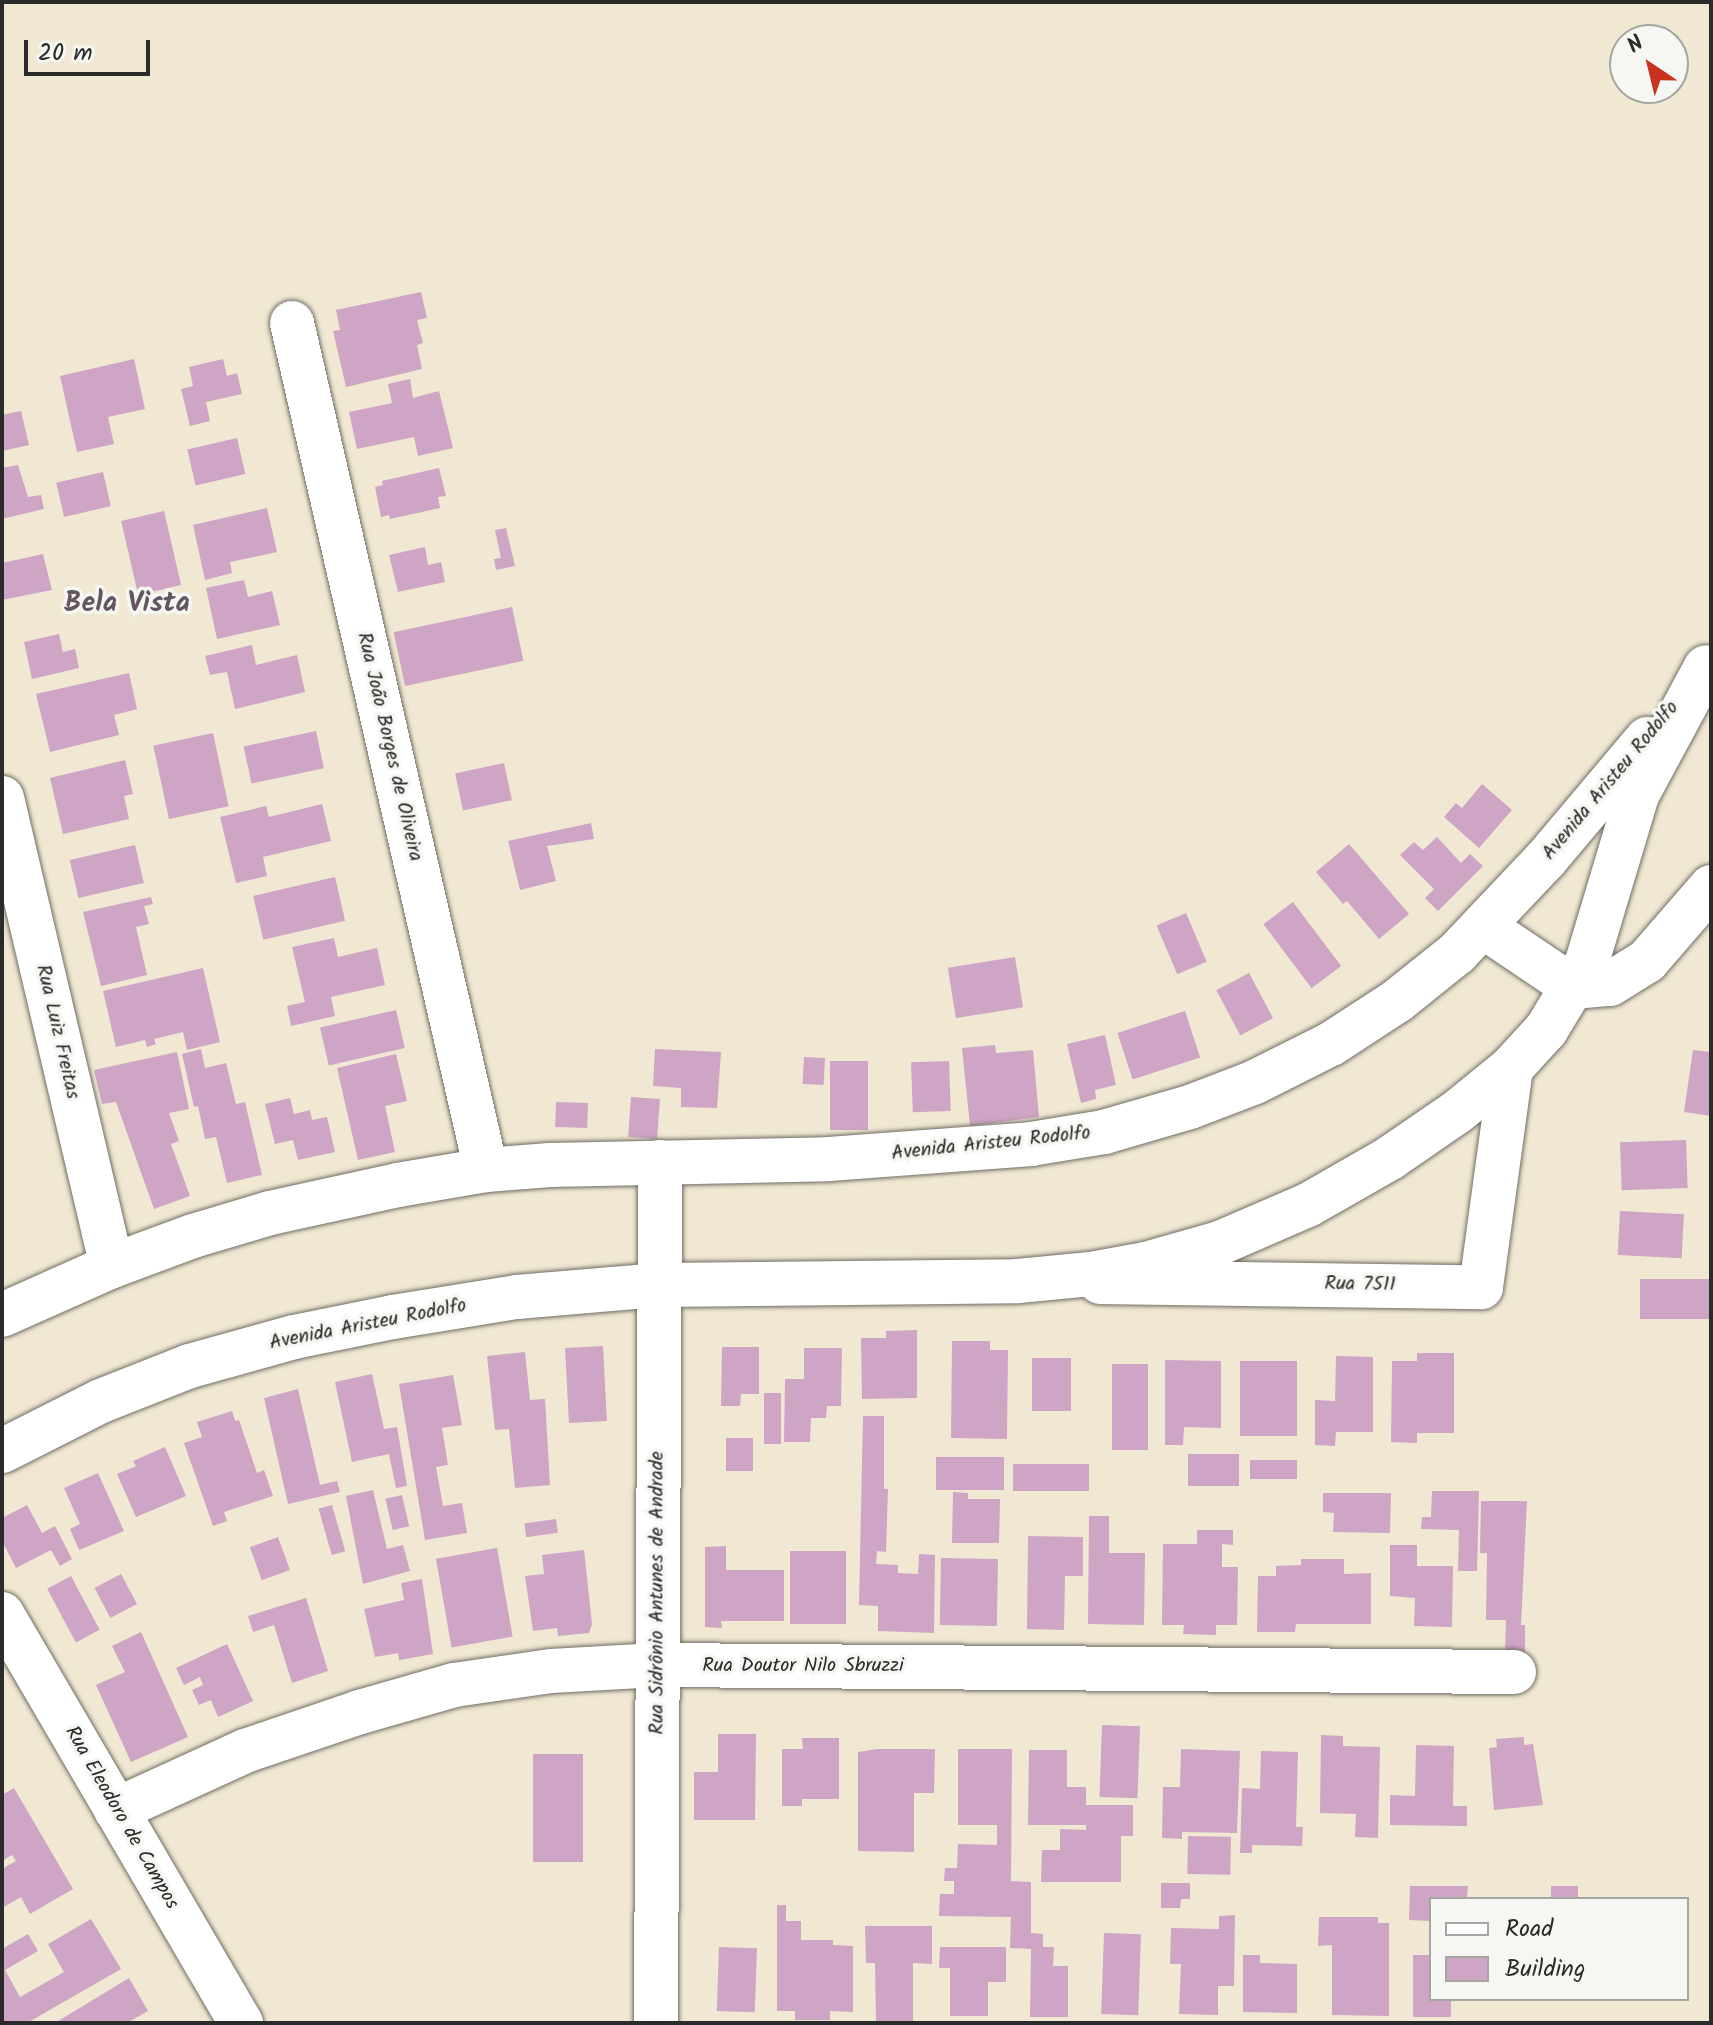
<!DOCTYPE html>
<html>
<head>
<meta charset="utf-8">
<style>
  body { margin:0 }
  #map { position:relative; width:1713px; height:2025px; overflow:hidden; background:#f0e8d2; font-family:Kalam,sans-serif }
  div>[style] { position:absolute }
  .building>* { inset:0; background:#cea5c4; transform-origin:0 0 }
  .roads { filter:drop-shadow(0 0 2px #706d65) drop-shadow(0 0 2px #706d65) }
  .street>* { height:44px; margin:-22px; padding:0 22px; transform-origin:22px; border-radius:22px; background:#fff }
  .secondary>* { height:44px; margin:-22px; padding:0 22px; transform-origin:22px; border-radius:22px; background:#fff }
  span { translate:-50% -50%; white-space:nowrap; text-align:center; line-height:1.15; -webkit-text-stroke:7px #f6f6f2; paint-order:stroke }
  .street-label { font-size:20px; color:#2b2b2b }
  .district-label { font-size:28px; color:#645661; font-weight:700 }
  .frame { position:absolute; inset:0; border:4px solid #2b2b2b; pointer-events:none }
  .legend { position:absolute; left:1429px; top:1897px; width:260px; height:104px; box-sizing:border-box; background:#f6f6f2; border:2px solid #a5a5a2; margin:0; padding:10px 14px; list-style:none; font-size:24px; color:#2b2b2b }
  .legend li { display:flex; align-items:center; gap:16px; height:40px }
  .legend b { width:40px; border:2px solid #a5a5a2 }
  .north { position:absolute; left:1609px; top:24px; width:80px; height:80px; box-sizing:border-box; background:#f6f6f2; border:2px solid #a5a5a2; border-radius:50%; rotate:325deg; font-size:22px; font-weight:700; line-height:32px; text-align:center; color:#2b2b2b }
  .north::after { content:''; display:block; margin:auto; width:28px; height:36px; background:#c8321e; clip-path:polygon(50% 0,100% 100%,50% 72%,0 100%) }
  .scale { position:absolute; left:24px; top:40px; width:126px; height:36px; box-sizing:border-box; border:4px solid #2b2b2b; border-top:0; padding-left:10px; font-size:24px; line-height:28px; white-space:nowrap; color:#2b2b2b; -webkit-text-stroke:6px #f6f6f2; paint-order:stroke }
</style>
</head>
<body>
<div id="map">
  <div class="building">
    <i style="clip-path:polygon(421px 292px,427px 318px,417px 320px,423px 343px,417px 345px,422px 369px,346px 387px,333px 331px,340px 330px,336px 310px)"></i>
    <i style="clip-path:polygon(134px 359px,145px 409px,108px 417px,114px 444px,77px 452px,60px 376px)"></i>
    <i style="clip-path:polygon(223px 359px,227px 376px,237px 373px,242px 394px,206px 402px,210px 421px,190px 426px,181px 389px,193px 386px,189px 367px)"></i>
    <i style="clip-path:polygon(410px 379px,413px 398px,439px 391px,453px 448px,418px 456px,414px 437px,357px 449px,349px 412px,392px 403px,388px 384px)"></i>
    <i style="clip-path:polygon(21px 411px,29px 445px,2px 451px,2px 415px)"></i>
    <i style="left:237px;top:438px;width:37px;height:51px;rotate:77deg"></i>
    <i style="clip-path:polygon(18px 465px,28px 497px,41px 495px,44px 509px,2px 519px,2px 468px)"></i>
    <i style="clip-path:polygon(439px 468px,446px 496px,438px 497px,440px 508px,390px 519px,389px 515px,381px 517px,375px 487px,383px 485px,382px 481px)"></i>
    <i style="left:103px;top:472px;width:35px;height:48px;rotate:77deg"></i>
    <i style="clip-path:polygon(267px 508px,277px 552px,230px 562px,232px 573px,205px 580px,193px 525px)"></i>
    <i style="left:164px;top:511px;width:76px;height:44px;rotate:77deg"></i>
    <i style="clip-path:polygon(506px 528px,515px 566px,496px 570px,494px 559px,501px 558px,495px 530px)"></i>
    <i style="clip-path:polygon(425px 547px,428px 565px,441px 562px,445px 582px,398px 592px,389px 555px)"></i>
    <i style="clip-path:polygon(43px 554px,52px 590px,2px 600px,2px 563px)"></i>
    <i style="clip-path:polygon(244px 580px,248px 597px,272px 591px,280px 625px,217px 639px,206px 588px)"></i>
    <i style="left:512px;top:607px;width:55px;height:121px;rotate:78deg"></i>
    <i style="clip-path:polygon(59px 634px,63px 652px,75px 649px,79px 668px,32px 679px,24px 642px)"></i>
    <i style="clip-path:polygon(252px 645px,256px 665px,297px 655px,305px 692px,235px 709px,227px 672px,210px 675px,205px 656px)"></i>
    <i style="clip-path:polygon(129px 673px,137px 709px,114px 715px,119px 735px,50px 752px,36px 694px)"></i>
    <i style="left:316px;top:731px;width:38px;height:74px;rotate:78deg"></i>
    <i style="left:213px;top:733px;width:75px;height:61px;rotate:78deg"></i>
    <i style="clip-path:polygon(125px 760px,133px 794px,124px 796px,129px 819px,63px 834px,50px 778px)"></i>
    <i style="left:504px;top:763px;width:38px;height:50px;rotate:78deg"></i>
    <i style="clip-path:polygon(1482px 784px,1512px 810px,1479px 848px,1444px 817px,1456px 803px,1462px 808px)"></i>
    <i style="clip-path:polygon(322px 804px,331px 841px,263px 857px,267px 876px,236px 883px,220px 817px,266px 806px,269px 817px)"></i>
    <i style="clip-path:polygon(591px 823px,594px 839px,547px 846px,556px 881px,520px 890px,508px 841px)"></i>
    <i style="clip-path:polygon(1437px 837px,1461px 863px,1470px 854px,1483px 866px,1438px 911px,1425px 898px,1434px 889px,1400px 855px,1414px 842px,1423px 850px)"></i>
    <i style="clip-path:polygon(1349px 844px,1409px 914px,1379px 939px,1347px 901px,1343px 904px,1316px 872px)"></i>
    <i style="left:135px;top:845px;width:39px;height:67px;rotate:77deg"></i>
    <i style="left:335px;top:877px;width:45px;height:84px;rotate:77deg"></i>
    <i style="clip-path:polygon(151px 897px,153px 904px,144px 906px,149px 924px,136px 927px,147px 975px,101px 986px,83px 912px)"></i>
    <i style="left:1293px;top:902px;width:80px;height:37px;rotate:53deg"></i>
    <i style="left:1186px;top:913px;width:53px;height:32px;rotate:67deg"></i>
    <i style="clip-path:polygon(334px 938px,338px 957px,377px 948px,385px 985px,331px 997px,335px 1016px,291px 1026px,287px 1006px,305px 1002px,292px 947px)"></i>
    <i style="left:1015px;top:957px;width:51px;height:68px;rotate:81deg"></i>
    <i style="clip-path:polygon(203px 968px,220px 1042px,187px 1050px,183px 1032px,154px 1039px,156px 1044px,147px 1047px,145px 1040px,116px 1047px,103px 991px)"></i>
    <i style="left:1249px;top:973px;width:51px;height:37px;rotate:62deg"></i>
    <i style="left:396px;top:1010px;width:39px;height:78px;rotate:77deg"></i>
    <i style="left:1185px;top:1011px;width:49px;height:71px;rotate:72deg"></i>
    <i style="clip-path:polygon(1105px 1035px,1116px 1085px,1095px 1090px,1096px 1099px,1081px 1103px,1067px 1044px)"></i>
    <i style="clip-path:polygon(995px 1045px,996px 1053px,1033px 1050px,1039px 1117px,970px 1126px,962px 1048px)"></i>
    <i style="clip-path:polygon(201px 1049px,205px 1068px,226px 1063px,236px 1104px,245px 1102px,262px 1175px,227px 1183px,216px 1137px,205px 1139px,198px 1106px,194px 1107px,182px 1054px)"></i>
    <i style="clip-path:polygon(655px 1049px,721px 1052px,717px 1108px,681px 1107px,681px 1088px,653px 1086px)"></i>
    <i style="clip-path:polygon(1693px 1050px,1711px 1052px,1711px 1116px,1684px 1112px)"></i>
    <i style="clip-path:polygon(177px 1052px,189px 1109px,169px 1113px,179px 1141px,171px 1144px,190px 1196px,154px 1209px,116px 1102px,102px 1104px,94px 1070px)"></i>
    <i style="clip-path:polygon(396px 1054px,407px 1101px,385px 1106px,395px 1152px,358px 1160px,337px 1068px)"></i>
    <i style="left:804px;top:1057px;width:21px;height:27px;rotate:3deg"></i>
    <i style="left:830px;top:1061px;width:38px;height:69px"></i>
    <i style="left:949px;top:1061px;width:50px;height:38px;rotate:88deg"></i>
    <i style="left:631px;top:1097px;width:29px;height:40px;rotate:4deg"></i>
    <i style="clip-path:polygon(290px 1098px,294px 1114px,310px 1110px,312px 1120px,327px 1117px,335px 1152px,298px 1160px,293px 1140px,275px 1144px,265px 1104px)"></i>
    <i style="left:556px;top:1102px;width:32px;height:25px;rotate:2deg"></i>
    <i style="left:1686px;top:1140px;width:48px;height:66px;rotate:88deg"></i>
    <i style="left:1620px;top:1211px;width:64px;height:44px;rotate:3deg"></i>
    <i style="left:1640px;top:1279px;width:71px;height:40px"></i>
    <i style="clip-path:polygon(917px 1330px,917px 1398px,862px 1399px,861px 1338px,886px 1338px,886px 1331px)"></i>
    <i style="clip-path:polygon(952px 1341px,990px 1341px,990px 1350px,1008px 1350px,1007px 1439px,951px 1438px)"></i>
    <i style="left:603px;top:1346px;width:75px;height:38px;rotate:87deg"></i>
    <i style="clip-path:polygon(722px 1347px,759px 1347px,759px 1394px,741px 1394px,740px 1406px,721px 1406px)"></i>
    <i style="clip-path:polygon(804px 1348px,842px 1348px,841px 1406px,827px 1406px,826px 1418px,811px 1418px,810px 1442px,784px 1442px,785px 1379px,804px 1379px)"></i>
    <i style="clip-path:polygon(525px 1352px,530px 1400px,545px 1399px,550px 1485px,515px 1488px,509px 1429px,495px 1430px,487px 1356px)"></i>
    <i style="clip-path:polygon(1417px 1353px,1454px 1353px,1454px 1433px,1417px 1433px,1417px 1443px,1391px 1442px,1392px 1361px,1417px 1361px)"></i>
    <i style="clip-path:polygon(1336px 1356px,1373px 1357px,1373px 1432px,1336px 1432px,1335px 1446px,1315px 1445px,1315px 1400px,1335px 1401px)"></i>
    <i style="left:1032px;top:1358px;width:39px;height:53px"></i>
    <i style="clip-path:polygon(1165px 1360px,1221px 1361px,1221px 1428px,1184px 1427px,1183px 1445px,1165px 1445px)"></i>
    <i style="left:1240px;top:1361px;width:57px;height:75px"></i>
    <i style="left:1112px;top:1364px;width:36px;height:86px"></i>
    <i style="clip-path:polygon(372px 1374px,384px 1429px,397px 1427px,407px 1486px,396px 1488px,389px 1454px,352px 1462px,335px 1382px)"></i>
    <i style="clip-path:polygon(453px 1375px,462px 1425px,442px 1428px,448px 1465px,436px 1467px,443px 1506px,462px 1503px,467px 1533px,425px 1540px,399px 1384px)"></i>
    <i style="clip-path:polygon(298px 1389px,320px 1485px,337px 1481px,340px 1492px,288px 1504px,264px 1398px)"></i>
    <i style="left:764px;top:1393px;width:17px;height:51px"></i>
    <i style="clip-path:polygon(232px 1411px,235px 1421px,239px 1420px,257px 1473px,264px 1470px,273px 1496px,224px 1512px,227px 1521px,213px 1526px,184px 1443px,202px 1437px,197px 1422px)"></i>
    <i style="clip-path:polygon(863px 1416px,884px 1416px,884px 1489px,888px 1489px,886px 1552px,877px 1551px,876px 1564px,898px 1565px,898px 1573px,918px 1574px,919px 1554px,935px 1555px,934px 1633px,878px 1631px,878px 1606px,859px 1605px)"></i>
    <i style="left:726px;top:1438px;width:27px;height:33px"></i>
    <i style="clip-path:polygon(165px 1447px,186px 1496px,136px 1517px,117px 1474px,136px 1466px,133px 1461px)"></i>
    <i style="left:1188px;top:1454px;width:51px;height:32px"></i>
    <i style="left:936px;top:1457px;width:68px;height:33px"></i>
    <i style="left:1250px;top:1460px;width:47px;height:19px"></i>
    <i style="left:1013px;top:1464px;width:76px;height:27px"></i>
    <i style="clip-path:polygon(98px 1473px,124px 1531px,79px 1550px,70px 1529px,80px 1524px,64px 1488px)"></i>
    <i style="clip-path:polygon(373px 1490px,387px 1549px,403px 1545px,410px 1571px,363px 1584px,346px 1496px)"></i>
    <i style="clip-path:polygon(1432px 1491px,1479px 1491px,1477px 1571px,1458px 1571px,1459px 1530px,1421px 1529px,1422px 1517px,1431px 1517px)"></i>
    <i style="clip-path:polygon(953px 1492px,968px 1493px,968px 1499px,1000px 1499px,999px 1543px,952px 1543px)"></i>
    <i style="clip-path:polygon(1323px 1493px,1391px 1493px,1390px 1533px,1333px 1532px,1334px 1513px,1323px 1512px)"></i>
    <i style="left:402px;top:1495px;width:32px;height:17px;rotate:77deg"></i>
    <i style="clip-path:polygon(1481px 1501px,1527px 1501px,1521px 1625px,1525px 1625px,1525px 1653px,1505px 1653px,1506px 1620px,1486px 1620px,1487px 1553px,1480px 1553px)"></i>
    <i style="clip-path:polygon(27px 1505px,42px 1533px,55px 1526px,72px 1559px,60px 1566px,51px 1550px,16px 1568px,2px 1541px,2px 1518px)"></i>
    <i style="left:332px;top:1505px;width:48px;height:14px;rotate:74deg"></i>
    <i style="clip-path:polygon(1089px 1516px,1109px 1516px,1109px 1553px,1145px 1553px,1144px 1625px,1088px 1624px)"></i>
    <i style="left:556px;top:1519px;width:14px;height:32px;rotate:82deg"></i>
    <i style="clip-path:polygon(1197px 1530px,1233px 1530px,1233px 1545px,1222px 1544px,1222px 1567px,1238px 1567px,1237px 1625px,1216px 1625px,1216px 1635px,1183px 1634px,1184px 1625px,1162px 1625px,1163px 1544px,1197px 1544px)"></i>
    <i style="clip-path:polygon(1028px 1536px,1083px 1537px,1083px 1576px,1065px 1576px,1064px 1630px,1027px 1629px)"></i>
    <i style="left:278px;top:1537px;width:35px;height:30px;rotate:70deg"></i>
    <i style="clip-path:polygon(1390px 1545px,1417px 1545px,1417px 1566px,1453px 1566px,1452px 1627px,1414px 1626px,1415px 1598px,1390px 1596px)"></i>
    <i style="clip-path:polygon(726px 1546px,726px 1570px,784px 1570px,784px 1621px,721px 1621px,722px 1628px,705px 1627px,705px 1547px)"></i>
    <i style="left:497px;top:1548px;width:90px;height:62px;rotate:80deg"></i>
    <i style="clip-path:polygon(584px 1550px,592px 1624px,589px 1633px,558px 1636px,557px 1628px,533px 1631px,525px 1576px,544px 1574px,542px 1555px)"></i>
    <i style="left:790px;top:1551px;width:56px;height:73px"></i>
    <i style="left:941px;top:1558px;width:57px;height:67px;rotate:1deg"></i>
    <i style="clip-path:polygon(1301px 1559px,1344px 1559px,1344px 1574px,1371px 1573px,1371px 1624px,1296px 1624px,1295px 1632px,1257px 1632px,1258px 1576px,1276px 1576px,1276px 1566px,1301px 1565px)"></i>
    <i style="left:121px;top:1574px;width:34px;height:30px;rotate:62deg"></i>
    <i style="left:71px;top:1576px;width:61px;height:27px;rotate:62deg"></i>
    <i style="clip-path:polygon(422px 1579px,433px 1654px,399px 1660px,398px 1653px,375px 1657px,364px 1609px,404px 1600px,401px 1583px)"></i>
    <i style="clip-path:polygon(306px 1598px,328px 1671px,292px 1683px,274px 1625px,253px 1632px,248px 1616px)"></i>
    <i style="clip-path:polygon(141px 1632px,188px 1737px,131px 1762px,96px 1685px,125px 1672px,112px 1646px)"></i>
    <i style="clip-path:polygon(227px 1644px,253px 1701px,218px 1717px,211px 1700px,199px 1705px,192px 1690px,203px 1685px,200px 1677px,184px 1685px,176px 1668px)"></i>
    <i style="left:1102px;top:1725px;width:38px;height:72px;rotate:2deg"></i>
    <i style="clip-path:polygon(718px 1734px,756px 1734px,755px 1820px,694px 1820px,694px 1772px,718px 1772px)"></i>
    <i style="clip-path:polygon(1321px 1735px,1343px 1736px,1343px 1746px,1380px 1747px,1378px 1838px,1355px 1837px,1356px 1814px,1320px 1813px)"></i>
    <i style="clip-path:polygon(1524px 1737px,1524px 1745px,1533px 1744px,1543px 1805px,1494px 1810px,1489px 1748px,1497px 1747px,1496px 1739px)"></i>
    <i style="clip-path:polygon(802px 1738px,839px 1738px,839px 1799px,802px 1799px,802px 1806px,782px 1806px,782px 1749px,803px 1749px)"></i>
    <i style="clip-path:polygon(1416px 1745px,1454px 1746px,1453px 1806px,1467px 1806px,1467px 1826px,1390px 1825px,1390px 1795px,1415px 1796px)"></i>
    <i style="clip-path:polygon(877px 1749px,935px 1749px,934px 1793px,914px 1793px,914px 1852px,858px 1851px,858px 1752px)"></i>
    <i style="clip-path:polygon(958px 1749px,1012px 1749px,1011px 1881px,1031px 1882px,1031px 1933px,1043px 1934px,1043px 1947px,1054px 1947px,1053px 1966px,1068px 1966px,1068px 2017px,1030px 2017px,1031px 1949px,1010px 1948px,1011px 1917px,939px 1916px,940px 1894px,954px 1894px,954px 1881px,944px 1881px,945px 1868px,957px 1868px,958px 1844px,997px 1845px,997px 1825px,958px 1825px)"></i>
    <i style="clip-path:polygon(1181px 1749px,1240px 1751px,1237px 1833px,1182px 1832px,1182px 1839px,1162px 1838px,1163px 1787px,1180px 1787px)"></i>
    <i style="clip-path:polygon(1029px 1750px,1067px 1750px,1067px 1787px,1086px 1787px,1086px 1805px,1133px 1805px,1133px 1836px,1121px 1836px,1121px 1882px,1041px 1882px,1042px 1850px,1060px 1850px,1060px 1829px,1086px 1830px,1086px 1825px,1028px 1825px)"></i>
    <i style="clip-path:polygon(1261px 1751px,1298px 1752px,1296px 1827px,1303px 1827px,1302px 1846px,1252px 1845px,1252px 1853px,1240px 1853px,1242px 1788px,1260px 1789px)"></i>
    <i style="left:533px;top:1754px;width:50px;height:108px"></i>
    <i style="clip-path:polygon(14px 1788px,73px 1889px,30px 1914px,21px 1897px,2px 1908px,2px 1869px,16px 1861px,12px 1855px,2px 1861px,2px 1795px)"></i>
    <i style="left:1188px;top:1836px;width:43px;height:38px;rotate:1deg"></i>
    <i style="clip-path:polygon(1161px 1883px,1190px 1883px,1190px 1899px,1181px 1899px,1180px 1908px,1161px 1908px)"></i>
    <i style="clip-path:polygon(1410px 1886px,1468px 1886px,1467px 1897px,1431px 1899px,1431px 1921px,1409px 1920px)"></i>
    <i style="left:1551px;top:1886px;width:27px;height:13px"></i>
    <i style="clip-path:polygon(777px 1905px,786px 1905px,786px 1921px,801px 1921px,801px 1940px,833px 1940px,833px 1945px,853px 1946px,853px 2012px,830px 2011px,830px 2020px,795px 2020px,795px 2011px,777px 2011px)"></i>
    <i style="clip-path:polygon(1235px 1915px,1234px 1986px,1218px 1986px,1218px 2015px,1179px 2014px,1181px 1964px,1170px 1964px,1171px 1928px,1219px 1929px,1219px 1916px)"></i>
    <i style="clip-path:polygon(1319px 1917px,1378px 1917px,1378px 1923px,1389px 1923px,1389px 2016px,1332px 2015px,1332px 1945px,1318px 1946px)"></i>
    <i style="clip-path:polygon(91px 1919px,121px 1969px,27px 2023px,2px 2023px,2px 1949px,28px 1934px,38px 1951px,5px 1970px,20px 1997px,64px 1972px,48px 1944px)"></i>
    <i style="clip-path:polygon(865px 1926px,932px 1926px,932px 1964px,913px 1963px,913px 2023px,876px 2023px,875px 1963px,866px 1963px)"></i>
    <i style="left:1104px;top:1933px;width:37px;height:81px;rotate:2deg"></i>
    <i style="left:719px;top:1947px;width:38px;height:64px;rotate:2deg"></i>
    <i style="clip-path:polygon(940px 1947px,1006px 1947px,1006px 1982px,988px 1982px,988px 2016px,950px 2016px,950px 1968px,939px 1968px)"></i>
    <i style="clip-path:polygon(1243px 1955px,1260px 1955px,1260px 1963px,1297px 1964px,1297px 2013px,1243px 2012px)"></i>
    <i style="clip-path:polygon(1413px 1955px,1431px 1955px,1431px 1999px,1451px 1999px,1451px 2017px,1413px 2017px)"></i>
    <i style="clip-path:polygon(129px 1978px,148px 2011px,127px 2023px,55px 2023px)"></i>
  </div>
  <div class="roads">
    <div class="street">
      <i style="left:292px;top:323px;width:869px;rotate:77.1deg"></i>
      <i style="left:2px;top:798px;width:481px;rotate:76.8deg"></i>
      <i style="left:1484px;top:927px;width:107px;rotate:34deg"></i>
      <i style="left:1573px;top:987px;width:37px;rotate:-5deg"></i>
      <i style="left:1610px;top:984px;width:44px;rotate:-31.9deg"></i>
      <i style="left:1647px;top:961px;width:98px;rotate:-49.1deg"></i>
      <i style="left:1100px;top:1282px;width:381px;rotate:0.8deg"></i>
      <i style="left:1481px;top:1287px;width:221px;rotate:-82.2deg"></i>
      <i style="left:2px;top:1614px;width:474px;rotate:59.7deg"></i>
      <i style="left:116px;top:1810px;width:142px;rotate:-24.6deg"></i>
      <i style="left:245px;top:1751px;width:121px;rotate:-18.7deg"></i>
      <i style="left:360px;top:1712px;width:98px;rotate:-16deg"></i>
      <i style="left:454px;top:1685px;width:98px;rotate:-8.2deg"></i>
      <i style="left:551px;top:1671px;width:107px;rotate:-3.2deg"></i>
      <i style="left:658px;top:1665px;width:856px;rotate:0.47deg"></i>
      <i style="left:656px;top:2023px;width:861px;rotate:-89.73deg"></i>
    </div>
    <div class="secondary">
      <i style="left:2px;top:1315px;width:120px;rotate:-24deg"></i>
      <i style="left:112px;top:1266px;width:86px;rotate:-20.3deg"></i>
      <i style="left:193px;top:1236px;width:80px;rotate:-16.6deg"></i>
      <i style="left:270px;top:1213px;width:131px;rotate:-12.3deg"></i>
      <i style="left:398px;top:1185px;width:89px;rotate:-9.7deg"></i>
      <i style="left:486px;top:1170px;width:64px;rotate:-4.5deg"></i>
      <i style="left:550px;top:1165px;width:279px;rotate:-1.2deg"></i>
      <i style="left:829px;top:1159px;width:203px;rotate:-4.2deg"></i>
      <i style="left:1031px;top:1144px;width:74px;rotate:-9.3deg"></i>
      <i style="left:1104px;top:1132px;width:90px;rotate:-16.2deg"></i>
      <i style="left:1190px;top:1107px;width:70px;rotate:-21deg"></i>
      <i style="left:1255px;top:1082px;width:85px;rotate:-26.6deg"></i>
      <i style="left:1331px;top:1044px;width:79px;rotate:-33.1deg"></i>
      <i style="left:1397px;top:1001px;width:77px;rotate:-38.7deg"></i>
      <i style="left:1457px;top:953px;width:129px;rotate:-46.6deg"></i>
      <i style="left:1546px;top:859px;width:157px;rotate:-49.9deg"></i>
      <i style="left:2px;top:1451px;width:111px;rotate:-26.8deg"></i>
      <i style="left:101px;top:1401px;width:96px;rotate:-21.5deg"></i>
      <i style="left:190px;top:1366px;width:108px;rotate:-15.6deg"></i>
      <i style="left:294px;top:1337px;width:101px;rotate:-11.4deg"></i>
      <i style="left:393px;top:1317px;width:126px;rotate:-9.2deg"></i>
      <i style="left:517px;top:1297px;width:144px;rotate:-4.8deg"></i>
      <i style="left:660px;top:1285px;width:358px;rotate:-0.6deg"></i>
      <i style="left:1018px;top:1281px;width:73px;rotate:-5.5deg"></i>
      <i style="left:1091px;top:1274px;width:56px;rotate:-10.3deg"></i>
      <i style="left:1146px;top:1264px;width:77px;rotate:-15.8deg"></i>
      <i style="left:1220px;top:1243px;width:96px;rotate:-23.4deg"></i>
      <i style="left:1308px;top:1205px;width:95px;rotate:-29.8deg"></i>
      <i style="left:1390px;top:1158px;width:81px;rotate:-34.5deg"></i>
      <i style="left:1457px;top:1112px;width:70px;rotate:-39.2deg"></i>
      <i style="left:1511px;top:1068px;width:52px;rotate:-47.4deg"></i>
      <i style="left:1546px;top:1030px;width:79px;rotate:-58.9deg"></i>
      <i style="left:1587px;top:962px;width:174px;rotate:-73.3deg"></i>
      <i style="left:1637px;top:795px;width:145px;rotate:-61.7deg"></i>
    </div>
  </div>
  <div class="street-label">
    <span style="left:389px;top:747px;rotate:77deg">Rua João Borges de Oliveira</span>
    <span style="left:1611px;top:781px;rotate:-50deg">Avenida Aristeu Rodolfo</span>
    <span style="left:57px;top:1032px;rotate:77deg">Rua Luiz Freitas</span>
    <span style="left:991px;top:1144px;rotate:-6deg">Avenida Aristeu Rodolfo</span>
    <span style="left:1360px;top:1285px;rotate:1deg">Rua 7511</span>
    <span style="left:368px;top:1325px;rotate:-11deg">Avenida Aristeu Rodolfo</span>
    <span style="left:658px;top:1593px;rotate:-90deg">Rua Sidrônio Antunes de Andrade</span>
    <span style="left:803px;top:1666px">Rua Doutor Nilo Sbruzzi</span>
    <span style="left:121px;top:1818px;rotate:60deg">Rua Eleodoro de Campos</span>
  </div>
  <div class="district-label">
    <span style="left:127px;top:604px">Bela Vista</span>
  </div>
  <div class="frame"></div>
  <ul class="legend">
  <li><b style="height:10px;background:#fff"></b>Road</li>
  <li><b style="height:22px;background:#cea5c4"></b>Building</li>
  </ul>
  <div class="north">N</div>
  <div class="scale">20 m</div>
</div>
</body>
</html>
